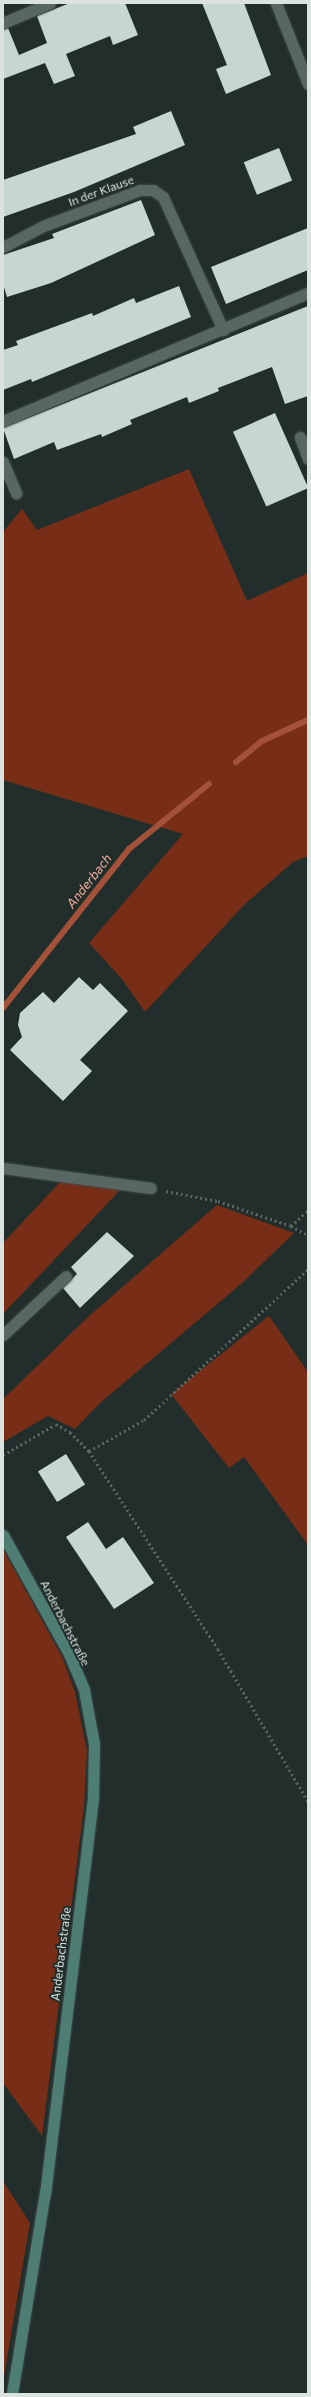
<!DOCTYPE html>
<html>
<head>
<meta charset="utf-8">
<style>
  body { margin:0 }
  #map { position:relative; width:311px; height:2397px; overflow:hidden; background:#212e2b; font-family:Commissioner,sans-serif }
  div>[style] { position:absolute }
  .green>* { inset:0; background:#782d17 }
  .stream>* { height:6px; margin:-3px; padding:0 3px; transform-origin:3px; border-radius:3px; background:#a45139 }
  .building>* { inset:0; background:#c6d7d3; transform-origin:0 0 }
  .path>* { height:2.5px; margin-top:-1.25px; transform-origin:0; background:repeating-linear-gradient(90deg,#5a6663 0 2px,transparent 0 5px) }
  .roads { filter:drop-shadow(0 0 1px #404c49) drop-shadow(0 0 1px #404c49) }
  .service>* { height:11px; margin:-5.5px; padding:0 5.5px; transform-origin:5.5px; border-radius:5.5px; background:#586764 }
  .minor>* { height:11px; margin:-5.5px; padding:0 5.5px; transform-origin:5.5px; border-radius:5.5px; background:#586764 }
  .secondary>* { height:11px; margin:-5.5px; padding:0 5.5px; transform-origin:5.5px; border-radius:5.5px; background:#4e7d74 }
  span { translate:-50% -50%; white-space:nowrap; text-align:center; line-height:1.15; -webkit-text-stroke:4px #212e2b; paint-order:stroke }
  .street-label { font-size:12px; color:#dbe3e1 }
  .water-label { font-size:13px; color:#f4ad99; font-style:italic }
  .frame { position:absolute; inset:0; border:4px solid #dbe3e1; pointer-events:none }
</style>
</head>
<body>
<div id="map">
  <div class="green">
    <i style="clip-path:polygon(189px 469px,247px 601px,308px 573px,308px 856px,293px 862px,244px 905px,145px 1012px,121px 978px,89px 943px,183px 834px,3px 780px,3px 532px,22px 509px,37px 530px)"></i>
    <i style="clip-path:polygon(62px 1180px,122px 1188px,3px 1314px,3px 1243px)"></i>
    <i style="clip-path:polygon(217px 1205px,294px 1233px,241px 1284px,100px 1403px,75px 1429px,48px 1416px,3px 1442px,3px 1399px,88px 1317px)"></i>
    <i style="clip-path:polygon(269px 1316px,308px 1372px,308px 1545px,244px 1457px,229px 1468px,171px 1394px)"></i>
    <i style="clip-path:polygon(3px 1549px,62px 1657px,75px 1692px,87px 1750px,84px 1807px,42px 2136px,3px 2083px)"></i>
    <i style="clip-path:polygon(3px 2181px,30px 2223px,3px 2382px)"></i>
  </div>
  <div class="stream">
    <i style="left:236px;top:762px;width:33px;rotate:-39deg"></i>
    <i style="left:262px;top:741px;width:51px;rotate:-24.5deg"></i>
    <i style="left:3px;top:1008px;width:203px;rotate:-51.6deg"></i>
    <i style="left:129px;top:849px;width:103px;rotate:-39.1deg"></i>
  </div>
  <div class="building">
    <i style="clip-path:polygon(70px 3px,125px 3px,138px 35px,113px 45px,110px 36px,66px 54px,75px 76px,54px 84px,45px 63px,3px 79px,3px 30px,8px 28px,19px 55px,47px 43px,37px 16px)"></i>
    <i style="clip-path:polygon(202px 3px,244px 3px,271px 75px,226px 94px,216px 69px,227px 65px)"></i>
    <i style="clip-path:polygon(171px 111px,185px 145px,74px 192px,3px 217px,3px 180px,136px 134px,133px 127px)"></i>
    <i style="left:279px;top:148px;width:35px;height:38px;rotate:68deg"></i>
    <i style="clip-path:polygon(141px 200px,155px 235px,51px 283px,7px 297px,3px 284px,3px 255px,54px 238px,52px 234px)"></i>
    <i style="clip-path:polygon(308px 228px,308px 270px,226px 304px,211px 267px)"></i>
    <i style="clip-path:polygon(179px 286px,191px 317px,32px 382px,31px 379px,3px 390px,3px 350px,18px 345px,16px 341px,92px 313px,93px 316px,134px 298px,136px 303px)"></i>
    <i style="clip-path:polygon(308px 306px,308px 396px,285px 404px,272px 367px,218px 388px,219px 391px,189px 403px,187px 397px,130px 420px,132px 424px,102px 437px,101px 434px,57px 450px,54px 442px,14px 459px,3px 428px)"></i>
    <i style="left:275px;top:413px;width:82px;height:46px;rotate:66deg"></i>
    <i style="clip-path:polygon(79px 977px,93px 990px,100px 983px,128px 1011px,80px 1060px,92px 1071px,63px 1101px,10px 1050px,22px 1037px,18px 1025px,20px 1013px,43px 992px,54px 1003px)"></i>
    <i style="clip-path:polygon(107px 1232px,134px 1256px,80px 1308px,63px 1288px,77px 1274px,71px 1267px)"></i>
    <i style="left:66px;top:1454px;width:36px;height:33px;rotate:58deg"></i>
    <i style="clip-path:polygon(88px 1522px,106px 1549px,123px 1537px,154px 1583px,114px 1609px,66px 1537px)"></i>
  </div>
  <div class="path">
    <i style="left:166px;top:1191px;width:53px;rotate:10.9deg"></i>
    <i style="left:218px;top:1201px;width:77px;rotate:18.9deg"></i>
    <i style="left:291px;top:1226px;width:19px;rotate:28deg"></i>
    <i style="left:291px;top:1226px;width:23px;rotate:-43deg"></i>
    <i style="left:89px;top:1451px;width:63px;rotate:-29.4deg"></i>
    <i style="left:144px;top:1420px;width:223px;rotate:-42.6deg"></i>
    <i style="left:3px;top:1455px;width:61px;rotate:-30.3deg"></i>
    <i style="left:56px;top:1424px;width:16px;rotate:30deg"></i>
    <i style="left:70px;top:1432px;width:27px;rotate:45deg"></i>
    <i style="left:89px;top:1451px;width:236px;rotate:56.9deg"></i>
    <i style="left:218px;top:1649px;width:177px;rotate:59.4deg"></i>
  </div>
  <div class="roads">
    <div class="service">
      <i style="left:3px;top:1168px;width:149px;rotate:7.7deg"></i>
      <i style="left:3px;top:1335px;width:86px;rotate:-43.1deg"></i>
    </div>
    <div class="minor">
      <i style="left:276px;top:3px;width:87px;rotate:68.4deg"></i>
      <i style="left:3px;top:23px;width:51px;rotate:-23.1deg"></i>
      <i style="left:3px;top:247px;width:45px;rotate:-27.7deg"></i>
      <i style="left:43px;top:226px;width:103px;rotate:-20.4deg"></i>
      <i style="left:140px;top:190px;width:13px"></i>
      <i style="left:153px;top:190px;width:12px;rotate:35deg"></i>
      <i style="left:163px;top:197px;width:146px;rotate:65.7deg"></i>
      <i style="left:3px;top:421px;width:331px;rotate:-22.8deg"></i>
      <i style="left:300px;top:437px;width:23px;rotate:70deg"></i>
      <i style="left:3px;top:462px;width:34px;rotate:67deg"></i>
    </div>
    <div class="secondary">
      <i style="left:3px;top:1535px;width:136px;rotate:61deg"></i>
      <i style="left:69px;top:1654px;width:39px;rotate:67deg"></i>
      <i style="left:84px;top:1690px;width:55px;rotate:79.5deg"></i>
      <i style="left:94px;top:1744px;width:54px;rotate:91.1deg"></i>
      <i style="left:93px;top:1798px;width:397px;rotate:96.9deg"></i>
      <i style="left:45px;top:2192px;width:205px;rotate:99.3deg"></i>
    </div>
  </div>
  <div class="street-label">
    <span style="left:101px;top:191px;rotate:-20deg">In der Klause</span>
    <span style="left:65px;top:1623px;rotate:63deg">Anderbachstraße</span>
    <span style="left:61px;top:1954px;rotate:-83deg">Anderbachstraße</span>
  </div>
  <div class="water-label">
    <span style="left:89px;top:881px;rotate:-52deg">Anderbach</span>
  </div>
  <div class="frame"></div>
</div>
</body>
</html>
